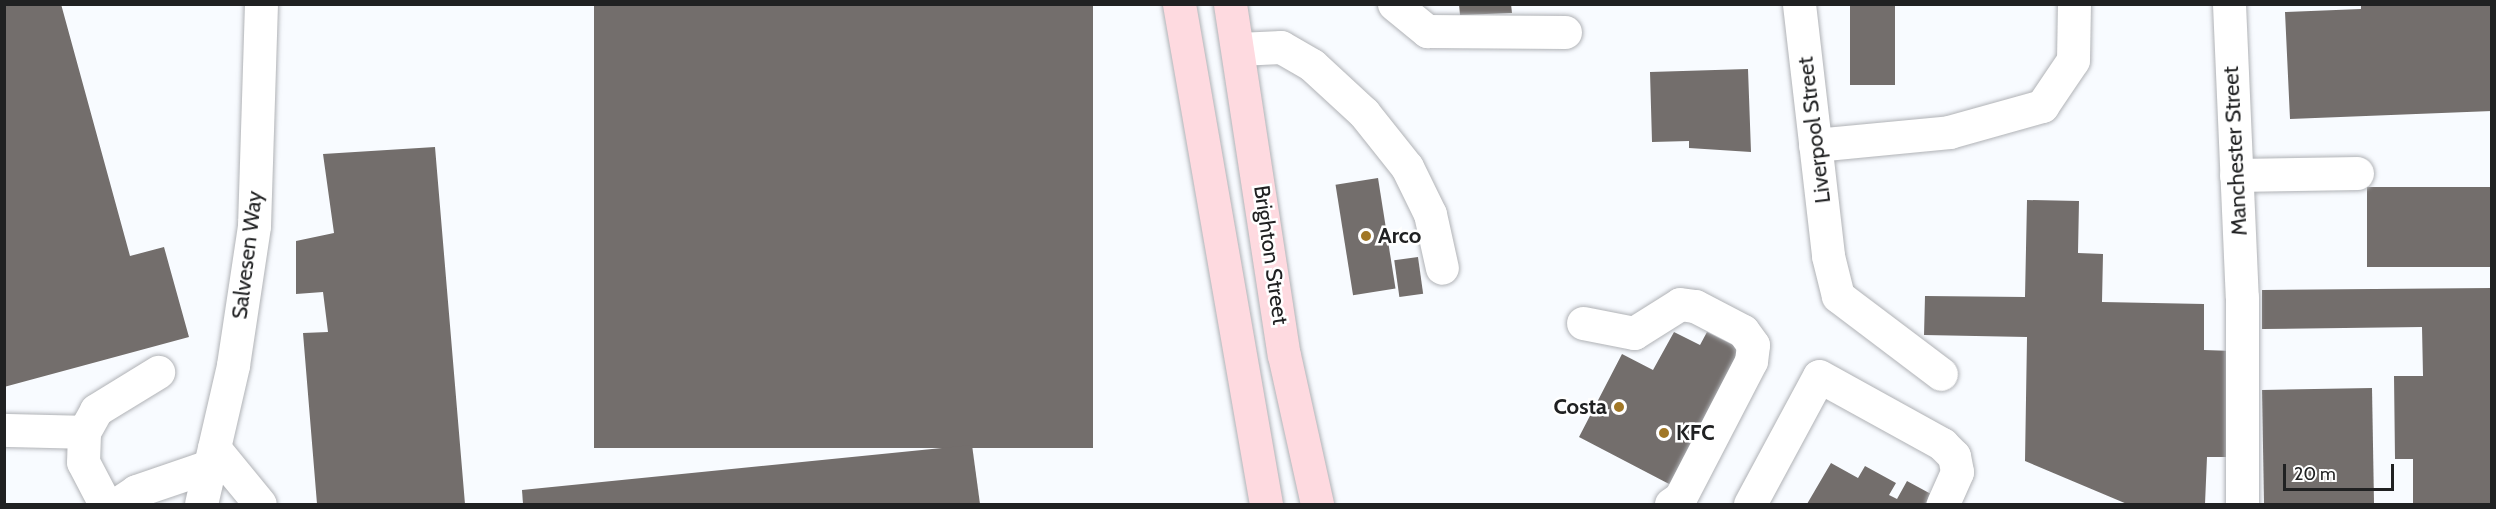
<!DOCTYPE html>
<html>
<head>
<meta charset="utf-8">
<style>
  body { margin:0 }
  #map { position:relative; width:2496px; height:509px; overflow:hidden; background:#f8fbff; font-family:Cabin,sans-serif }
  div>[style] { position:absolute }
  .building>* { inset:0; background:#736e6c; transform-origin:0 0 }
  .roads { filter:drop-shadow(0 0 2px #b0b2b6) drop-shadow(0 0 2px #b0b2b6) }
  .minor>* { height:33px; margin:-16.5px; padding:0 16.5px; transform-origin:16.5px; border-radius:16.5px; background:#fff }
  .major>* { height:33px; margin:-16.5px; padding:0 16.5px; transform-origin:16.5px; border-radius:16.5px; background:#fedae0 }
  .dots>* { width:16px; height:16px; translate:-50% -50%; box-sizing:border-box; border:3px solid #fff; border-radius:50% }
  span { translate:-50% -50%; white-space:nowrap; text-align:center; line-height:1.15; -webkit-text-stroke:5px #fff; paint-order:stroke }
  .street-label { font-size:22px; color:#202122 }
  .poi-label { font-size:22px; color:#202122; font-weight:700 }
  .left { translate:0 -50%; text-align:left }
  .right { translate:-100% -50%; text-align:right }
  .frame { position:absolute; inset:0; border:6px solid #202122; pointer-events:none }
  .scale { position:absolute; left:2283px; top:464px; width:111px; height:27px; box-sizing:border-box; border:3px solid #202122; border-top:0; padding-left:8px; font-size:18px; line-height:21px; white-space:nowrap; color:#202122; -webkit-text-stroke:4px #fff; paint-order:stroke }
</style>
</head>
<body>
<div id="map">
  <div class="building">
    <i style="clip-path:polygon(4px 4px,61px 4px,130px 256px,164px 247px,189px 337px,4px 387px)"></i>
    <i style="left:594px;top:4px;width:499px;height:444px"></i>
    <i style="clip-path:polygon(1459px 4px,1511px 4px,1512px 13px,1460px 15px)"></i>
    <i style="left:1850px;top:4px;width:45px;height:81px"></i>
    <i style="clip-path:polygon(2361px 4px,2492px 4px,2492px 111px,2290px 119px,2285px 12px,2361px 9px)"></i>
    <i style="clip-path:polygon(1748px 69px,1751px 152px,1689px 148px,1689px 141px,1652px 142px,1650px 72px)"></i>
    <i style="clip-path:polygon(435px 147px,465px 504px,317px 504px,303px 333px,328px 332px,323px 292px,296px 294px,296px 241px,334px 233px,323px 154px)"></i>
    <i style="left:1378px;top:178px;width:112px;height:43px;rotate:81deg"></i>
    <i style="left:2492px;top:187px;width:80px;height:125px;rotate:90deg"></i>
    <i style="clip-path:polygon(2027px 200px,2079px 201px,2078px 253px,2103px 254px,2102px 302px,2204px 304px,2204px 350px,2233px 351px,2231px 457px,2207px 457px,2205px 504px,2127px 504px,2025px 461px,2027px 337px,1924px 335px,1925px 296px,2025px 297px)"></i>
    <i style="left:1418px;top:257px;width:37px;height:24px;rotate:82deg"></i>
    <i style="clip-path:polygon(2492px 288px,2492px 504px,2413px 504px,2413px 459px,2395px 459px,2394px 376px,2423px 376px,2422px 327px,2262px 329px,2262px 290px)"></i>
    <i style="clip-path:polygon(1674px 332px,1700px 345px,1707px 332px,1741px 349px,1671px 485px,1579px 437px,1622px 354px,1653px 370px)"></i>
    <i style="left:2372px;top:388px;width:116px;height:110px;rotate:89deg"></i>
    <i style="clip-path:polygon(972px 445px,980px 504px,523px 504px,522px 490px)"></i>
    <i style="clip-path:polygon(1831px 463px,1858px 478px,1865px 466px,1896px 483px,1889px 495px,1897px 499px,1907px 481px,1931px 494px,1925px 504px,1807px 504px)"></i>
  </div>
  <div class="roads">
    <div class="minor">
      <i style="left:1394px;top:4px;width:43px;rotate:39.3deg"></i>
      <i style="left:1427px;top:31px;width:138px;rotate:0.4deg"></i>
      <i style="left:1799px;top:4px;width:254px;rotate:83.4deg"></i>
      <i style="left:1828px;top:256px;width:41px;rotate:76deg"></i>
      <i style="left:1838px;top:296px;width:129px;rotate:37.1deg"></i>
      <i style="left:2229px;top:4px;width:293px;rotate:87.5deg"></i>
      <i style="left:2242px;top:297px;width:207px;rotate:90deg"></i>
      <i style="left:1238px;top:49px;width:43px;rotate:-2.7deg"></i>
      <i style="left:1281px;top:47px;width:36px;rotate:30deg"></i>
      <i style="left:1312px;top:65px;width:71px;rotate:42.7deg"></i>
      <i style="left:1364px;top:113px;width:69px;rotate:51.5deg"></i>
      <i style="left:1407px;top:167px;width:52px;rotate:63.9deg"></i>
      <i style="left:1430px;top:214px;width:55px;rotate:77.5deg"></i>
      <i style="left:1815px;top:145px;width:135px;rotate:-5.5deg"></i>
      <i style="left:1949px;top:132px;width:97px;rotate:-15.6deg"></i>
      <i style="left:2042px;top:106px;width:55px;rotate:-56deg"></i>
      <i style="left:2073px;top:60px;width:56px;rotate:-89deg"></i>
      <i style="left:2236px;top:175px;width:121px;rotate:-0.9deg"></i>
      <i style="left:1583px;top:323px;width:52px;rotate:11.1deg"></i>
      <i style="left:1634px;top:333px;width:54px;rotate:-32.2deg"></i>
      <i style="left:1680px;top:304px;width:15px;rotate:8deg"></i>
      <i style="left:1695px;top:306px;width:54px;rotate:27.5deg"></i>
      <i style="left:1743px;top:331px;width:17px;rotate:54deg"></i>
      <i style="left:1753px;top:345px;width:16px;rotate:97deg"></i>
      <i style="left:1751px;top:361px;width:154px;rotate:117.4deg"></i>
      <i style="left:1680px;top:498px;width:11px;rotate:146deg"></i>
      <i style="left:4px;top:430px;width:80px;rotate:1.4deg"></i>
      <i style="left:214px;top:448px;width:72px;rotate:50.6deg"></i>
      <i style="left:105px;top:504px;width:47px;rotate:-117.6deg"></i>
      <i style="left:83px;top:462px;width:30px;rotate:-88deg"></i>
      <i style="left:84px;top:432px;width:25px;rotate:-61deg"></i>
      <i style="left:96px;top:410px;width:73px;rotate:-31.5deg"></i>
      <i style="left:117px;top:504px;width:23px;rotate:-34deg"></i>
      <i style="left:136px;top:491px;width:77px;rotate:-18.9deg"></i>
      <i style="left:201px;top:504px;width:143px;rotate:-77deg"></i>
      <i style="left:233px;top:365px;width:141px;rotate:-81.4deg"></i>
      <i style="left:254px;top:226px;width:222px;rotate:-88.2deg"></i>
      <i style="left:1750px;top:504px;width:145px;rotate:-61.7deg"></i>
      <i style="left:1819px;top:376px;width:141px;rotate:28.9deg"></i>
      <i style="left:1942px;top:444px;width:17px;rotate:45deg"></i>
      <i style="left:1954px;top:456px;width:16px;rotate:79deg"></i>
      <i style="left:1957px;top:472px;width:35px;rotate:114deg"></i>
    </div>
    <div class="major">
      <i style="left:1179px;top:4px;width:508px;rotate:80.13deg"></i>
      <i style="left:1230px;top:4px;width:355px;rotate:81.3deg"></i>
      <i style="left:1284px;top:355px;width:153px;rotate:77.5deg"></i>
    </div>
  </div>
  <div class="dots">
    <i style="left:1366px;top:236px;background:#a17726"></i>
    <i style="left:1619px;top:407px;background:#a17726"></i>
    <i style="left:1664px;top:433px;background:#a17726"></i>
  </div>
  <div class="street-label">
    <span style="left:1814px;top:130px;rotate:-97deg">Liverpool Street</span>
    <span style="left:2235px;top:151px;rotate:-93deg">Manchester Street</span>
    <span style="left:247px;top:255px;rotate:-83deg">Salvesen Way</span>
    <span style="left:1271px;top:255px;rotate:82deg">Brighton Street</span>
  </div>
  <div class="poi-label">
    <span class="left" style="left:1378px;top:236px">Arco</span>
    <span class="right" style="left:1607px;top:407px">Costa</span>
    <span class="left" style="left:1676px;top:433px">KFC</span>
  </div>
  <div class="frame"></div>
  <div class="scale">20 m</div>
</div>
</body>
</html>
